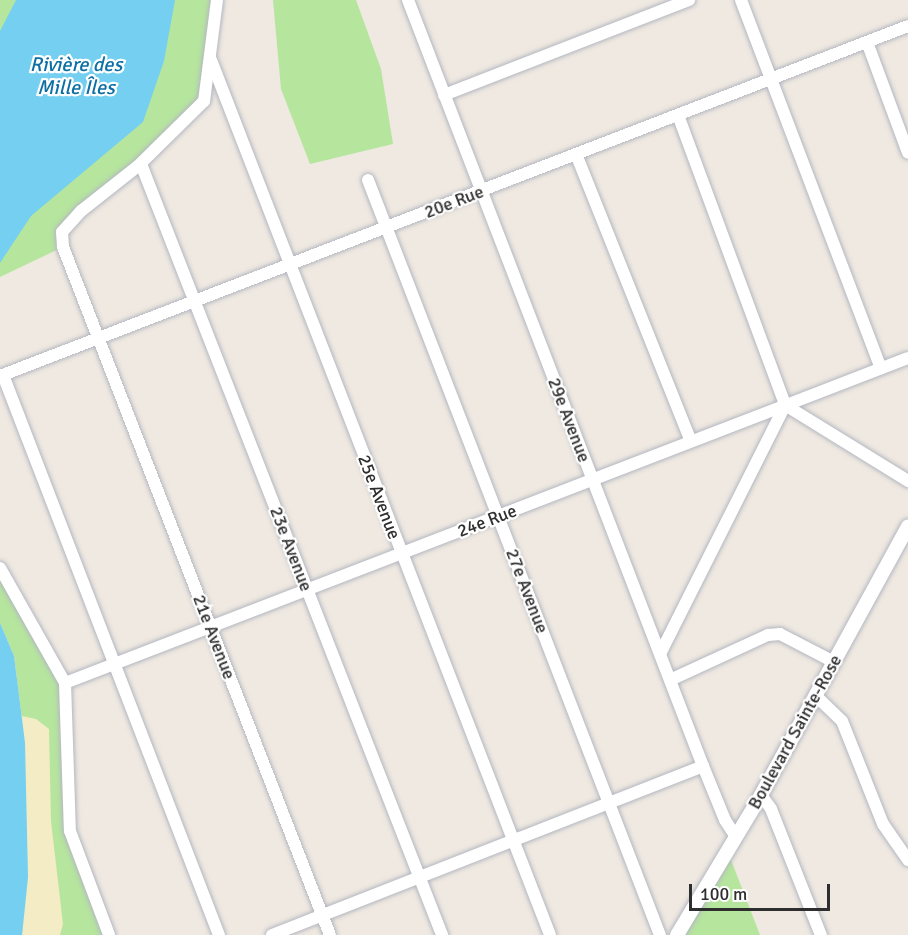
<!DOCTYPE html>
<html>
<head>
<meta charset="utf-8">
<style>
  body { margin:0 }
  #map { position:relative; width:908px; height:935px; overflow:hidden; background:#efe9e1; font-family:Signika,sans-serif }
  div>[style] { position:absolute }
  .green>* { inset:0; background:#b6e59e }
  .sand>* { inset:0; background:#f3ecc5 }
  .water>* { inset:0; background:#75cff0 }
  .roads { filter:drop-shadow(0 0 2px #b4b7c1) drop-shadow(0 0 2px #b4b7c1) }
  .minor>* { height:12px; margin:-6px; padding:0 6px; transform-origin:6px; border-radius:6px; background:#fff }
  .tertiary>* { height:14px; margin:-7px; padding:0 7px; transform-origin:7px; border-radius:7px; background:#fff }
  span { translate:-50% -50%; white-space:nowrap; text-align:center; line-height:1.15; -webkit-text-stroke:4.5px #fff; paint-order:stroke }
  .street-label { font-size:18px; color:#2e2e2e }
  .water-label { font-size:20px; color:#0d6fa3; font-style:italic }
  .scale { position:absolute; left:689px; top:884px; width:141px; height:27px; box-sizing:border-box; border:3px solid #2e2e2e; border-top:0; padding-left:8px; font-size:18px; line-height:21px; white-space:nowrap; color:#2e2e2e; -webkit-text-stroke:4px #fff; paint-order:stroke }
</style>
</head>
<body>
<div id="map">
  <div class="green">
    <i style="clip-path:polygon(0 0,217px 0,204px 101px,62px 232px,63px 247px,0 277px)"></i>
    <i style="clip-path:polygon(273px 0,356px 0,381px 69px,393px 144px,310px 164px,281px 89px)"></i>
    <i style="clip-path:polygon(0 569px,66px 686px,70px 823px,112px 935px,22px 935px,28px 877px,25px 743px,14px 656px,0 623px)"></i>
    <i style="clip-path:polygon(728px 852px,760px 935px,679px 935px)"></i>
  </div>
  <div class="sand">
    <i style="clip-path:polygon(22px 716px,36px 719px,49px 729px,51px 821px,63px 924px,60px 935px,22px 935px,28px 877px)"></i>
  </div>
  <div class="water">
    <i style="clip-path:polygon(16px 0,175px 0,164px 61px,143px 122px,31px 216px,0 263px,0 31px)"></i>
    <i style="clip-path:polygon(0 623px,14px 656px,25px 743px,28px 877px,22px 935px,0 935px)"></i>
  </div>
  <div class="roads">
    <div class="minor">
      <i style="left:217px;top:0;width:102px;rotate:97.3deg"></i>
      <i style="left:204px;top:101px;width:93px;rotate:135.4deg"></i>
      <i style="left:138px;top:166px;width:73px;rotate:141.7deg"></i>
      <i style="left:81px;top:211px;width:28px;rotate:132deg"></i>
      <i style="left:62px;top:232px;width:15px;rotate:86deg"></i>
      <i style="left:63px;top:247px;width:738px;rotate:68.79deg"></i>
      <i style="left:408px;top:0;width:821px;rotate:68.94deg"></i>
      <i style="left:703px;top:766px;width:58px;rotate:67.8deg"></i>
      <i style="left:725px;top:820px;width:20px;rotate:57deg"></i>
      <i style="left:741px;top:0;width:394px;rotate:69.2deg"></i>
      <i style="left:867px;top:42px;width:118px;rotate:69.7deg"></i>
      <i style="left:211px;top:60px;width:938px;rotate:68.82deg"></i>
      <i style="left:444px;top:95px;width:263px;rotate:-21.2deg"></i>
      <i style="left:678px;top:115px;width:309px;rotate:69.7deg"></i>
      <i style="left:785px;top:405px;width:145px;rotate:31.7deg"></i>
      <i style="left:576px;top:154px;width:309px;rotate:68.2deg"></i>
      <i style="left:141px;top:164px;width:828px;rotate:68.67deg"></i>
      <i style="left:368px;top:180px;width:809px;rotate:68.86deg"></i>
      <i style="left:3px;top:375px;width:600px;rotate:68.91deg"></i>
      <i style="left:0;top:376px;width:973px;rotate:-21.08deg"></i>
      <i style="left:0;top:568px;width:132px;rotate:60.5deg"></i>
      <i style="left:65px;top:683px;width:148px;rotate:88.1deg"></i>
      <i style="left:70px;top:831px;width:111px;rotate:69.4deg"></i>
      <i style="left:660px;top:654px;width:279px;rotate:-63.3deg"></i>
      <i style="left:670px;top:680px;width:108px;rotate:-24.7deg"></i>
      <i style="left:768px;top:635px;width:12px;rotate:-5deg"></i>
      <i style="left:780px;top:634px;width:61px;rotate:27.4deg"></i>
      <i style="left:65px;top:683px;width:903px;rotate:-21.08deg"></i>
      <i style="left:815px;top:695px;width:37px;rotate:44deg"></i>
      <i style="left:842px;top:721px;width:111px;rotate:68.3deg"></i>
      <i style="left:883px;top:824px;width:44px;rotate:55.2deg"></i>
      <i style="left:761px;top:795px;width:17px;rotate:54deg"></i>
      <i style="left:771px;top:809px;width:136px;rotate:68.4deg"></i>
      <i style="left:272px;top:935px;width:463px;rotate:-21.4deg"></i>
    </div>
    <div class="tertiary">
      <i style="left:677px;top:935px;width:163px;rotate:-59deg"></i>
      <i style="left:761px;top:795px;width:306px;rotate:-61.3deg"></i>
    </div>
  </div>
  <div class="street-label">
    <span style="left:454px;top:202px;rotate:-21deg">20e Rue</span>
    <span style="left:569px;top:420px;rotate:69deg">29e Avenue</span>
    <span style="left:379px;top:497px;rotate:69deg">25e Avenue</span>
    <span style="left:487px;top:521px;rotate:-21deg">24e Rue</span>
    <span style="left:291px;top:549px;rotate:69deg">23e Avenue</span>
    <span style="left:527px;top:591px;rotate:69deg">27e Avenue</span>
    <span style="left:214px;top:637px;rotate:69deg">21e Avenue</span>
    <span style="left:795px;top:732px;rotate:-61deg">Boulevard Sainte-Rose</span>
  </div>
  <div class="water-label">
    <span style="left:76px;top:76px">Rivière des<br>Mille Îles</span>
  </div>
  <div class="scale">100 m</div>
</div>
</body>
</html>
